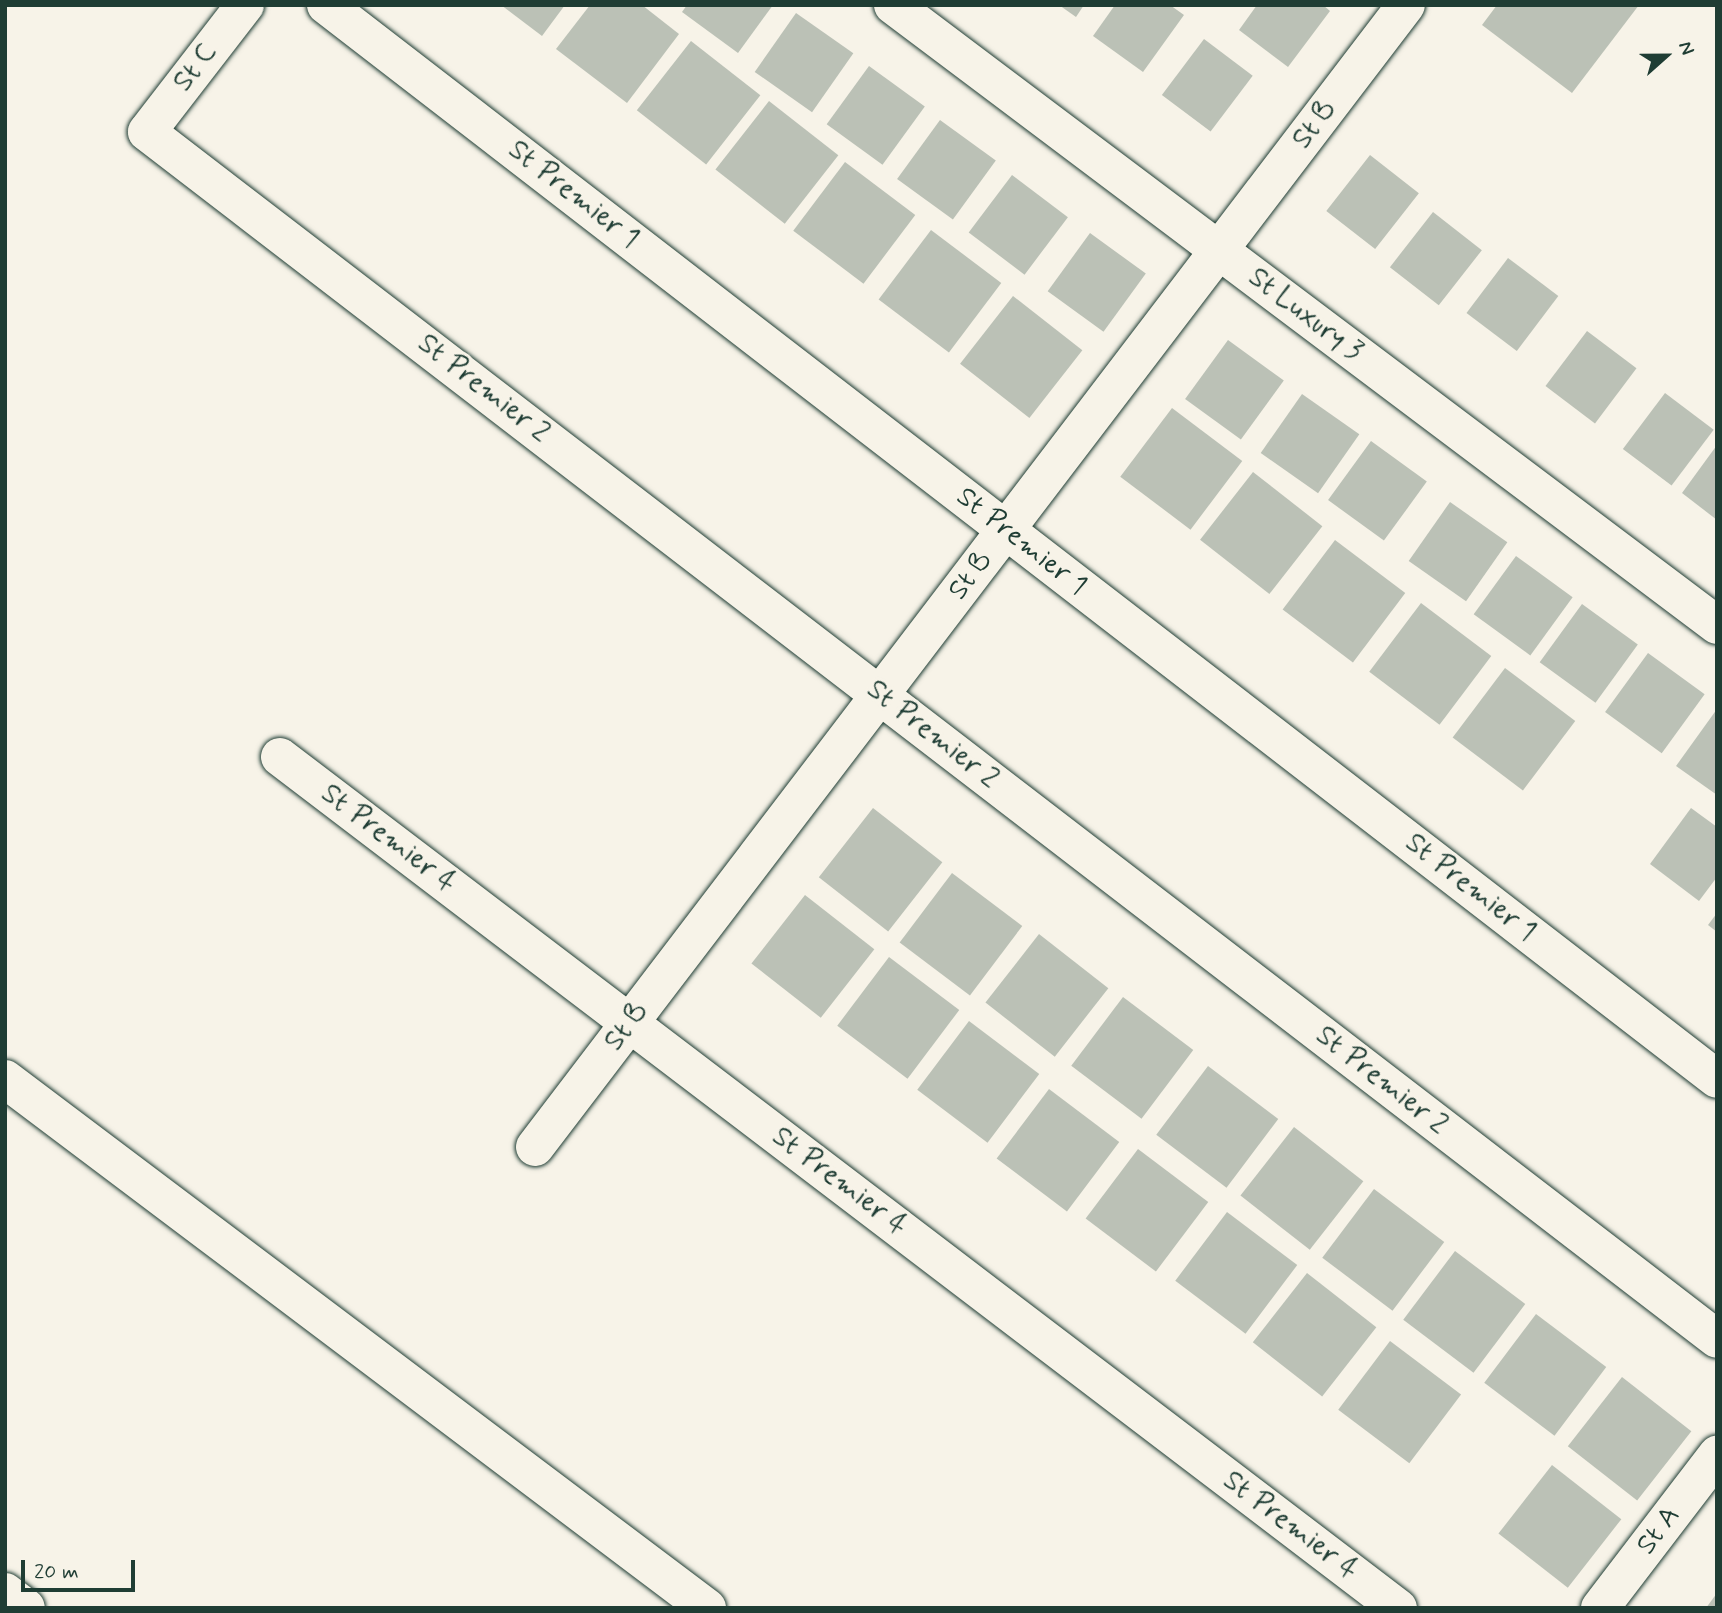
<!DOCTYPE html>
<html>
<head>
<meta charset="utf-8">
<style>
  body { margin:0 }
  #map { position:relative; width:1722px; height:1613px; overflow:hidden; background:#f7f3e8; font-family:Mynerve,sans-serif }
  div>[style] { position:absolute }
  .building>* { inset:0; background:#bbc1b6; transform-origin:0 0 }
  .roads { filter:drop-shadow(0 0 2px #1f3d34) drop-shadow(0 0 2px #1f3d34) }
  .minor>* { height:38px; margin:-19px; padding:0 19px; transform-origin:19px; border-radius:19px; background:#f7f3e8 }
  span { translate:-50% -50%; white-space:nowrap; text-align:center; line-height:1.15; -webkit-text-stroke:6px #f7f3e8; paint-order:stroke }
  .street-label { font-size:28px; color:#1f3d34 }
  .frame { position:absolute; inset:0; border:7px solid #1f3d34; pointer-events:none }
  .north { position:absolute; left:1631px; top:21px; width:70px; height:70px; -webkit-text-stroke:5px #f7f3e8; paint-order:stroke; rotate:69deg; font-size:19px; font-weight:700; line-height:28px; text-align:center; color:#1f3d34 }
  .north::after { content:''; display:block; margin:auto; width:24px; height:32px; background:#1f3d34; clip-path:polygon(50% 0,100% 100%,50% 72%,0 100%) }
  .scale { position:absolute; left:21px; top:1560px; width:114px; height:32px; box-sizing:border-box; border:4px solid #1f3d34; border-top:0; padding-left:9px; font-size:21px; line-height:24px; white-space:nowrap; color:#1f3d34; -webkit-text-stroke:5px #f7f3e8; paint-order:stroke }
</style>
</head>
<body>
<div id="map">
  <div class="building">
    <i style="clip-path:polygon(501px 5px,565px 5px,542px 36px)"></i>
    <i style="clip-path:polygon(590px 5px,642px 5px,679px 34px,627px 103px,556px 49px)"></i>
    <i style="clip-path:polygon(687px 5px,773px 5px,738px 53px,682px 12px)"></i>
    <i style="clip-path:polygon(1059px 5px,1084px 5px,1076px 17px)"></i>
    <i style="clip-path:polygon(1115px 5px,1170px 5px,1184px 15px,1143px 72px,1093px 36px)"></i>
    <i style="clip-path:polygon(1257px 5px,1323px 5px,1330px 11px,1288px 67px,1239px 30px)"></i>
    <i style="clip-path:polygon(1497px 5px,1639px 5px,1572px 93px,1482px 25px)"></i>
    <i style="left:796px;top:13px;width:70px;height:72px;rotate:35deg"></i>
    <i style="left:1204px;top:39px;width:61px;height:70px;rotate:37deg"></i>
    <i style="left:691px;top:41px;width:88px;height:88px;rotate:38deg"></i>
    <i style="left:869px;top:66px;width:69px;height:72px;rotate:36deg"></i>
    <i style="left:769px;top:101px;width:88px;height:87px;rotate:38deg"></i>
    <i style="left:940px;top:120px;width:69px;height:73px;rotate:36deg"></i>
    <i style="left:1370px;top:155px;width:62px;height:71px;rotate:38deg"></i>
    <i style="left:845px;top:162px;width:88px;height:86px;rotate:37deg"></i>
    <i style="left:1012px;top:175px;width:70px;height:72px;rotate:37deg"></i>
    <i style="left:1433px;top:212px;width:62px;height:70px;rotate:38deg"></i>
    <i style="left:931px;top:230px;width:88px;height:87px;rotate:37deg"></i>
    <i style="left:1090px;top:233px;width:69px;height:72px;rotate:36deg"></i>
    <i style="left:1508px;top:258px;width:63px;height:69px;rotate:37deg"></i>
    <i style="left:1013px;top:296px;width:88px;height:86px;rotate:38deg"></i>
    <i style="left:1587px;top:331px;width:62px;height:69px;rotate:37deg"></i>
    <i style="left:1228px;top:340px;width:69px;height:73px;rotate:36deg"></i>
    <i style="left:1665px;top:393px;width:61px;height:70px;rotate:37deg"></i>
    <i style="left:1302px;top:394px;width:70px;height:72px;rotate:35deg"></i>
    <i style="left:1172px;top:408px;width:88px;height:86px;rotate:37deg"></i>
    <i style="left:1371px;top:441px;width:69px;height:73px;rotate:36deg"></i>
    <i style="clip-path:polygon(1717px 445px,1717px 520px,1682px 493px)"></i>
    <i style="left:1253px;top:472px;width:88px;height:86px;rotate:38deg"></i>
    <i style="left:1450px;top:502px;width:70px;height:72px;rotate:35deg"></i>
    <i style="left:1335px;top:540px;width:88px;height:87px;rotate:37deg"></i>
    <i style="left:1516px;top:556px;width:70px;height:72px;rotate:36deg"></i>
    <i style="left:1421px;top:603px;width:88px;height:86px;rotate:37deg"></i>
    <i style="left:1582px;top:604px;width:69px;height:72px;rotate:36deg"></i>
    <i style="left:1648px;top:653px;width:70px;height:73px;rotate:36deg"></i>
    <i style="left:1505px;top:668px;width:88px;height:87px;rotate:37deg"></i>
    <i style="clip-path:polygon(1717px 709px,1717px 795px,1676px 766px)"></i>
    <i style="left:873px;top:808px;width:88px;height:88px;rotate:38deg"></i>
    <i style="clip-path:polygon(1691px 808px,1717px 827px,1717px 877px,1699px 901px,1650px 864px)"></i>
    <i style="left:952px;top:873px;width:88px;height:87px;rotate:37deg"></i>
    <i style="left:805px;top:895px;width:88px;height:87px;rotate:38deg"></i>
    <i style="clip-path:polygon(1717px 913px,1717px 932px,1708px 925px)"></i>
    <i style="left:1039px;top:934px;width:88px;height:87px;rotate:38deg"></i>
    <i style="left:889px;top:957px;width:88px;height:86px;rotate:37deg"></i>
    <i style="left:1123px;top:997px;width:88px;height:86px;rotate:37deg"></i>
    <i style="left:969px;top:1021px;width:88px;height:86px;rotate:37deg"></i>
    <i style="left:1208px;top:1066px;width:88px;height:86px;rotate:37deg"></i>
    <i style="left:1049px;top:1089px;width:88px;height:87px;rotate:37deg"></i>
    <i style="left:1294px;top:1127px;width:88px;height:87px;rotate:38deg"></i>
    <i style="left:1138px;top:1149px;width:88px;height:87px;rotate:37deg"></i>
    <i style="left:1374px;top:1189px;width:88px;height:86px;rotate:37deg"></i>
    <i style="left:1227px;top:1212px;width:88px;height:86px;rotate:37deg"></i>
    <i style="left:1455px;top:1251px;width:88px;height:86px;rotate:37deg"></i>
    <i style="left:1307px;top:1273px;width:88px;height:88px;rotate:38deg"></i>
    <i style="left:1536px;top:1314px;width:88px;height:86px;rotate:37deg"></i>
    <i style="left:1390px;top:1341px;width:89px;height:86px;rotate:37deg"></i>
    <i style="left:1622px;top:1377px;width:88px;height:88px;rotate:38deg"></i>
    <i style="left:1552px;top:1465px;width:88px;height:87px;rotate:38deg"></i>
    <i style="clip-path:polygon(1717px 1593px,1717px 1608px,1706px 1608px)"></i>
  </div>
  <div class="roads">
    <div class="minor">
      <i style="left:245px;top:5px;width:160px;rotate:127.7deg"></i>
      <i style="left:147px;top:132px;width:1980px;rotate:37.55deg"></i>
      <i style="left:326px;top:5px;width:1757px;rotate:37.67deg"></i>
      <i style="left:893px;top:5px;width:1031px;rotate:36.96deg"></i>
      <i style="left:280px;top:757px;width:1405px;rotate:37.28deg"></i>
      <i style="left:5px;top:1079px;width:879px;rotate:37deg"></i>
      <i style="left:535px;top:1147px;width:1436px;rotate:-52.67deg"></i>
      <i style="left:5px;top:1592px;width:26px;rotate:37deg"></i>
      <i style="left:1600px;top:1608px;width:193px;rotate:-52.6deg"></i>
    </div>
  </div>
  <div class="street-label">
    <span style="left:196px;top:68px;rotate:-52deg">St C</span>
    <span style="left:1315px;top:125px;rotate:-53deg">St B</span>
    <span style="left:573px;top:195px;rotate:38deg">St Premier 1</span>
    <span style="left:1305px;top:315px;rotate:37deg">St Luxury 3</span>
    <span style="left:483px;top:389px;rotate:38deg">St Premier 2</span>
    <span style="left:1021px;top:542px;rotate:38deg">St Premier 1</span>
    <span style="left:971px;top:576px;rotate:-53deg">St B</span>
    <span style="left:932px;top:735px;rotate:38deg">St Premier 2</span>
    <span style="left:388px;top:839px;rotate:37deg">St Premier 4</span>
    <span style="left:1470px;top:888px;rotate:38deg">St Premier 1</span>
    <span style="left:627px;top:1027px;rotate:-53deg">St B</span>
    <span style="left:1381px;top:1081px;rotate:38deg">St Premier 2</span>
    <span style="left:839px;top:1182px;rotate:37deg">St Premier 4</span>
    <span style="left:1290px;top:1526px;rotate:37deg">St Premier 4</span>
    <span style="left:1659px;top:1531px;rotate:-53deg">St A</span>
  </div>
  <div class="frame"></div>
  <div class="north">N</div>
  <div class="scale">20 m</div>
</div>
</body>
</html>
